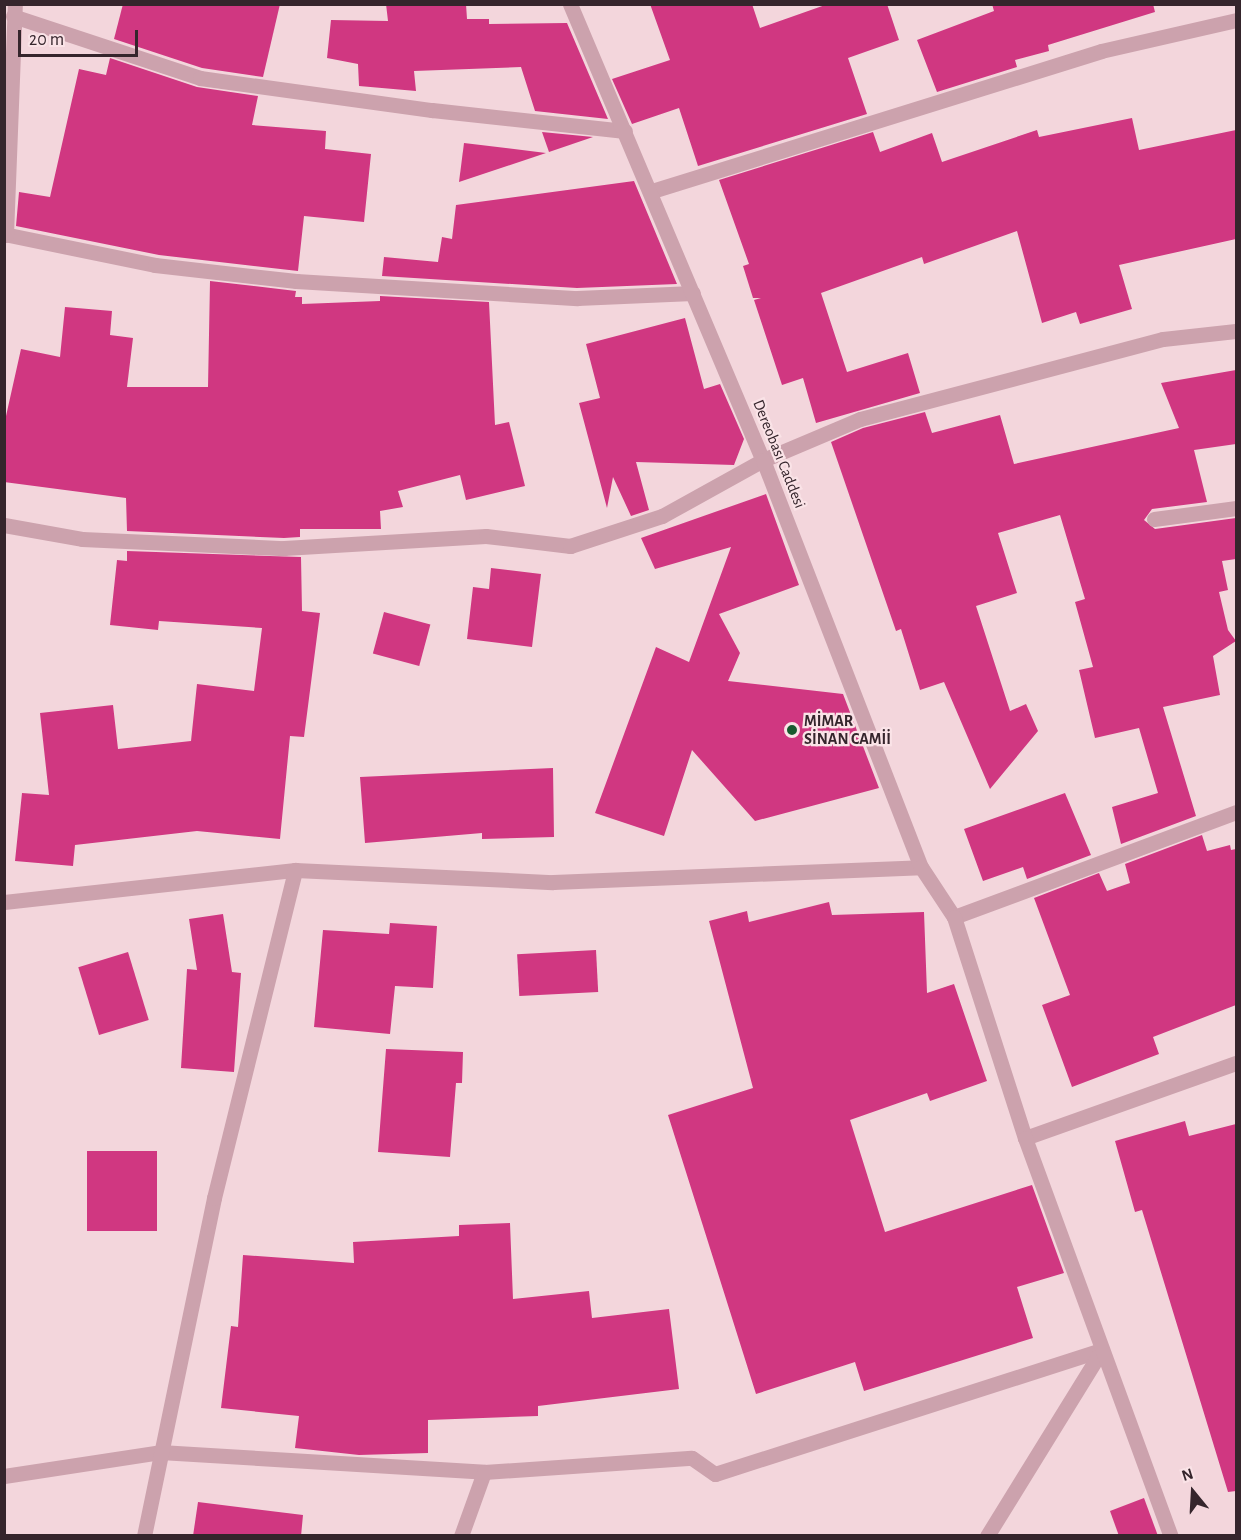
<!DOCTYPE html>
<html>
<head>
<meta charset="utf-8">
<style>
  body { margin:0 }
  #map { position:relative; width:1241px; height:1540px; overflow:hidden; background:#f3d6dc; font-family:"Alegreya Sans",sans-serif }
  div>[style] { position:absolute }
  .building>* { inset:0; background:#d03781; transform-origin:0 0 }
  .minor>* { height:15px; margin:-7.5px; padding:0 7.5px; transform-origin:7.5px; border-radius:7.5px; background:#cca2ad }
  .tertiary>* { height:15px; margin:-7.5px; padding:0 7.5px; transform-origin:7.5px; border-radius:7.5px; background:#cca2ad }
  .dots>* { width:16px; height:16px; translate:-50% -50%; box-sizing:border-box; border:3px solid #fae3e7; border-radius:50% }
  span { translate:-50% -50%; white-space:nowrap; text-align:center; line-height:1.15; -webkit-text-stroke:4.5px #fae3e7; paint-order:stroke }
  .street-label { font-size:16px; color:#35252c }
  .poi-label { font-size:16px; color:#35252c; font-weight:700 }
  .left { translate:0 -50%; text-align:left }
  .frame { position:absolute; inset:0; border:6px solid #35252c; pointer-events:none }
  .north { position:absolute; left:1163px; top:1462px; width:60px; height:60px; -webkit-text-stroke:4px #fae3e7; paint-order:stroke; rotate:342deg; font-size:16px; font-weight:700; line-height:24px; text-align:center; color:#35252c }
  .north::after { content:''; display:block; margin:auto; width:21px; height:27px; background:#35252c; clip-path:polygon(50% 0,100% 100%,50% 72%,0 100%) }
  .scale { position:absolute; left:18px; top:30px; width:120px; height:27px; box-sizing:border-box; border:3px solid #35252c; border-top:0; padding-left:8px; font-size:18px; line-height:21px; white-space:nowrap; color:#35252c; -webkit-text-stroke:4px #fae3e7; paint-order:stroke }
</style>
</head>
<body>
<div id="map">
  <div class="building">
    <i style="clip-path:polygon(123px 4px,280px 4px,263px 77px,202px 68px,114px 39px)"></i>
    <i style="clip-path:polygon(386px 4px,466px 4px,467px 19px,489px 19px,489px 24px,567px 23px,608px 119px,535px 111px,521px 67px,414px 71px,416px 91px,359px 86px,358px 64px,327px 58px,331px 20px,388px 21px)"></i>
    <i style="clip-path:polygon(650px 4px,752px 4px,760px 28px,828px 4px,887px 4px,899px 40px,848px 58px,867px 114px,698px 166px,679px 108px,632px 124px,612px 79px,670px 60px)"></i>
    <i style="clip-path:polygon(992px 4px,1153px 4px,1155px 12px,1048px 45px,1049px 51px,1015px 60px,1017px 67px,937px 92px,917px 40px,994px 11px)"></i>
    <i style="clip-path:polygon(110px 58px,197px 87px,258px 96px,252px 125px,326px 131px,325px 149px,371px 154px,364px 222px,304px 216px,298px 271px,159px 255px,16px 226px,19px 192px,50px 197px,79px 69px,106px 75px)"></i>
    <i style="clip-path:polygon(1132px 118px,1139px 150px,1236px 130px,1236px 239px,1119px 265px,1132px 309px,1080px 324px,1076px 312px,1042px 323px,1017px 231px,924px 264px,922px 257px,821px 293px,847px 372px,908px 353px,920px 393px,816px 423px,803px 378px,782px 385px,754px 300px,761px 298px,753px 298px,743px 266px,749px 264px,719px 180px,873px 132px,880px 152px,932px 133px,942px 162px,1037px 130px,1039px 137px)"></i>
    <i style="clip-path:polygon(542px 132px,593px 137px,549px 152px)"></i>
    <i style="clip-path:polygon(464px 143px,546px 153px,459px 182px)"></i>
    <i style="clip-path:polygon(634px 181px,677px 284px,577px 288px,382px 276px,384px 257px,438px 262px,442px 237px,452px 239px,456px 205px)"></i>
    <i style="clip-path:polygon(210px 281px,296px 291px,295px 297px,302px 297px,302px 304px,380px 301px,380px 296px,489px 302px,495px 425px,509px 422px,525px 486px,466px 500px,460px 475px,398px 491px,403px 507px,380px 511px,381px 529px,300px 529px,300px 537px,284px 538px,127px 531px,126px 498px,4px 482px,4px 425px,21px 349px,60px 357px,65px 307px,112px 311px,110px 335px,133px 338px,127px 387px,208px 387px)"></i>
    <i style="clip-path:polygon(685px 318px,704px 389px,720px 384px,744px 439px,734px 465px,636px 462px,649px 510px,631px 516px,613px 477px,607px 508px,579px 403px,600px 398px,586px 344px)"></i>
    <i style="clip-path:polygon(1236px 370px,1236px 444px,1194px 450px,1207px 502px,1152px 509px,1144px 520px,1155px 529px,1236px 518px,1236px 559px,1222px 561px,1228px 590px,1219px 592px,1228px 630px,1236px 641px,1213px 656px,1220px 695px,1163px 707px,1196px 816px,1121px 844px,1112px 807px,1158px 793px,1139px 728px,1095px 738px,1079px 670px,1093px 667px,1075px 602px,1085px 599px,1060px 515px,998px 533px,1017px 593px,976px 606px,1010px 711px,1026px 704px,1038px 731px,990px 789px,944px 682px,920px 690px,901px 629px,896px 631px,831px 442px,863px 428px,925px 412px,932px 433px,1000px 415px,1014px 464px,1179px 428px,1161px 383px)"></i>
    <i style="clip-path:polygon(766px 494px,799px 585px,719px 614px,740px 653px,728px 681px,843px 694px,879px 788px,755px 821px,692px 750px,664px 836px,595px 813px,656px 647px,689px 662px,731px 547px,655px 569px,641px 538px)"></i>
    <i style="clip-path:polygon(127px 551px,301px 557px,302px 611px,320px 613px,304px 737px,290px 736px,280px 839px,197px 831px,75px 845px,73px 866px,15px 861px,22px 793px,49px 795px,40px 713px,113px 705px,118px 749px,191px 741px,197px 684px,254px 691px,262px 628px,159px 621px,158px 630px,110px 625px,117px 560px,127px 561px)"></i>
    <i style="clip-path:polygon(491px 568px,541px 574px,532px 647px,467px 639px,473px 587px,489px 589px)"></i>
    <i style="left:384px;top:612px;width:48px;height:43px;rotate:15deg"></i>
    <i style="clip-path:polygon(553px 768px,554px 837px,482px 839px,482px 833px,365px 843px,360px 777px)"></i>
    <i style="clip-path:polygon(1065px 793px,1091px 855px,1027px 879px,1023px 867px,983px 881px,964px 829px)"></i>
    <i style="clip-path:polygon(1202px 835px,1207px 851px,1230px 845px,1231px 850px,1236px 849px,1236px 1005px,1153px 1037px,1159px 1054px,1072px 1087px,1042px 1005px,1070px 995px,1034px 898px,1099px 873px,1107px 891px,1130px 883px,1125px 864px)"></i>
    <i style="clip-path:polygon(829px 902px,832px 915px,924px 912px,927px 993px,954px 984px,987px 1081px,930px 1101px,927px 1093px,850px 1120px,885px 1232px,1032px 1185px,1064px 1273px,1017px 1287px,1033px 1338px,864px 1391px,855px 1362px,756px 1394px,668px 1115px,753px 1088px,709px 921px,747px 911px,749px 922px)"></i>
    <i style="clip-path:polygon(223px 914px,232px 972px,241px 973px,234px 1072px,181px 1068px,187px 969px,197px 970px,189px 919px)"></i>
    <i style="clip-path:polygon(390px 923px,437px 926px,433px 988px,395px 986px,390px 1034px,314px 1027px,323px 930px,389px 934px)"></i>
    <i style="left:596px;top:950px;width:42px;height:79px;rotate:87deg"></i>
    <i style="left:128px;top:952px;width:71px;height:52px;rotate:73deg"></i>
    <i style="clip-path:polygon(386px 1049px,463px 1052px,462px 1083px,456px 1083px,450px 1157px,378px 1152px)"></i>
    <i style="clip-path:polygon(1185px 1121px,1189px 1136px,1236px 1124px,1236px 1491px,1228px 1492px,1142px 1210px,1135px 1212px,1115px 1141px)"></i>
    <i style="left:157px;top:1151px;width:80px;height:70px;rotate:90deg"></i>
    <i style="clip-path:polygon(510px 1223px,513px 1299px,589px 1291px,592px 1318px,669px 1309px,679px 1389px,538px 1406px,538px 1416px,428px 1420px,428px 1453px,359px 1455px,295px 1448px,299px 1416px,221px 1408px,231px 1326px,238px 1327px,243px 1255px,354px 1263px,353px 1242px,459px 1236px,459px 1225px)"></i>
    <i style="clip-path:polygon(1144px 1498px,1158px 1536px,1119px 1536px,1110px 1511px)"></i>
    <i style="clip-path:polygon(198px 1502px,303px 1515px,301px 1536px,193px 1536px)"></i>
  </div>
  <div class="minor">
    <i style="left:13px;top:16px;width:197px;rotate:18.3deg"></i>
    <i style="left:200px;top:78px;width:234px;rotate:7.9deg"></i>
    <i style="left:432px;top:110px;width:194px;rotate:6.2deg"></i>
    <i style="left:652px;top:191px;width:470px;rotate:-17.3deg"></i>
    <i style="left:1101px;top:51px;width:139px;rotate:-12.9deg"></i>
    <i style="left:4px;top:234px;width:154px;rotate:11.6deg"></i>
    <i style="left:155px;top:265px;width:142px;rotate:6.5deg"></i>
    <i style="left:296px;top:281px;width:282px;rotate:3.5deg"></i>
    <i style="left:577px;top:298px;width:116px;rotate:-2.5deg"></i>
    <i style="left:6px;top:235px;width:231px;rotate:-87.8deg"></i>
    <i style="left:1154px;top:519px;width:83px;rotate:-7.6deg"></i>
    <i style="left:4px;top:525px;width:79px;rotate:10.2deg"></i>
    <i style="left:82px;top:539px;width:202px;rotate:2.6deg"></i>
    <i style="left:284px;top:548px;width:202px;rotate:-3.4deg"></i>
    <i style="left:486px;top:536px;width:85px;rotate:6.8deg"></i>
    <i style="left:570px;top:546px;width:97px;rotate:-18.1deg"></i>
    <i style="left:662px;top:516px;width:115px;rotate:-29deg"></i>
    <i style="left:763px;top:460px;width:105px;rotate:-22.9deg"></i>
    <i style="left:860px;top:419px;width:313px;rotate:-14.8deg"></i>
    <i style="left:1163px;top:339px;width:73px;rotate:-6.3deg"></i>
    <i style="left:4px;top:902px;width:293px;rotate:-6.3deg"></i>
    <i style="left:295px;top:870px;width:258px;rotate:2.7deg"></i>
    <i style="left:553px;top:882px;width:368px;rotate:-2.3deg"></i>
    <i style="left:954px;top:917px;width:301px;rotate:-20.4deg"></i>
    <i style="left:1025px;top:1138px;width:224px;rotate:-19.6deg"></i>
    <i style="left:4px;top:1476px;width:158px;rotate:-8.7deg"></i>
    <i style="left:160px;top:1452px;width:325px;rotate:3.5deg"></i>
    <i style="left:484px;top:1472px;width:208px;rotate:-3.9deg"></i>
    <i style="left:692px;top:1458px;width:28px;rotate:35deg"></i>
    <i style="left:715px;top:1474px;width:406px;rotate:-17.8deg"></i>
    <i style="left:144px;top:1536px;width:345px;rotate:-78.3deg"></i>
    <i style="left:214px;top:1198px;width:338px;rotate:-76.1deg"></i>
    <i style="left:461px;top:1536px;width:68px;rotate:-70.2deg"></i>
    <i style="left:987px;top:1536px;width:219px;rotate:-58.3deg"></i>
  </div>
  <div class="tertiary">
    <i style="left:570px;top:4px;width:495px;rotate:67.1deg"></i>
    <i style="left:763px;top:460px;width:437px;rotate:68.8deg"></i>
    <i style="left:921px;top:867px;width:60px;rotate:56.6deg"></i>
    <i style="left:954px;top:917px;width:232px;rotate:72.2deg"></i>
    <i style="left:1025px;top:1138px;width:424px;rotate:69.9deg"></i>
  </div>
  <div class="dots">
    <i style="left:792px;top:730px;background:#175a2e"></i>
  </div>
  <div class="street-label">
    <span style="left:779px;top:454px;rotate:68deg">Dereobası Caddesi</span>
  </div>
  <div class="poi-label">
    <span class="left" style="left:804px;top:730px">MİMAR<br>SİNAN CAMİİ</span>
  </div>
  <div class="frame"></div>
  <div class="north">N</div>
  <div class="scale">20 m</div>
</div>
</body>
</html>
